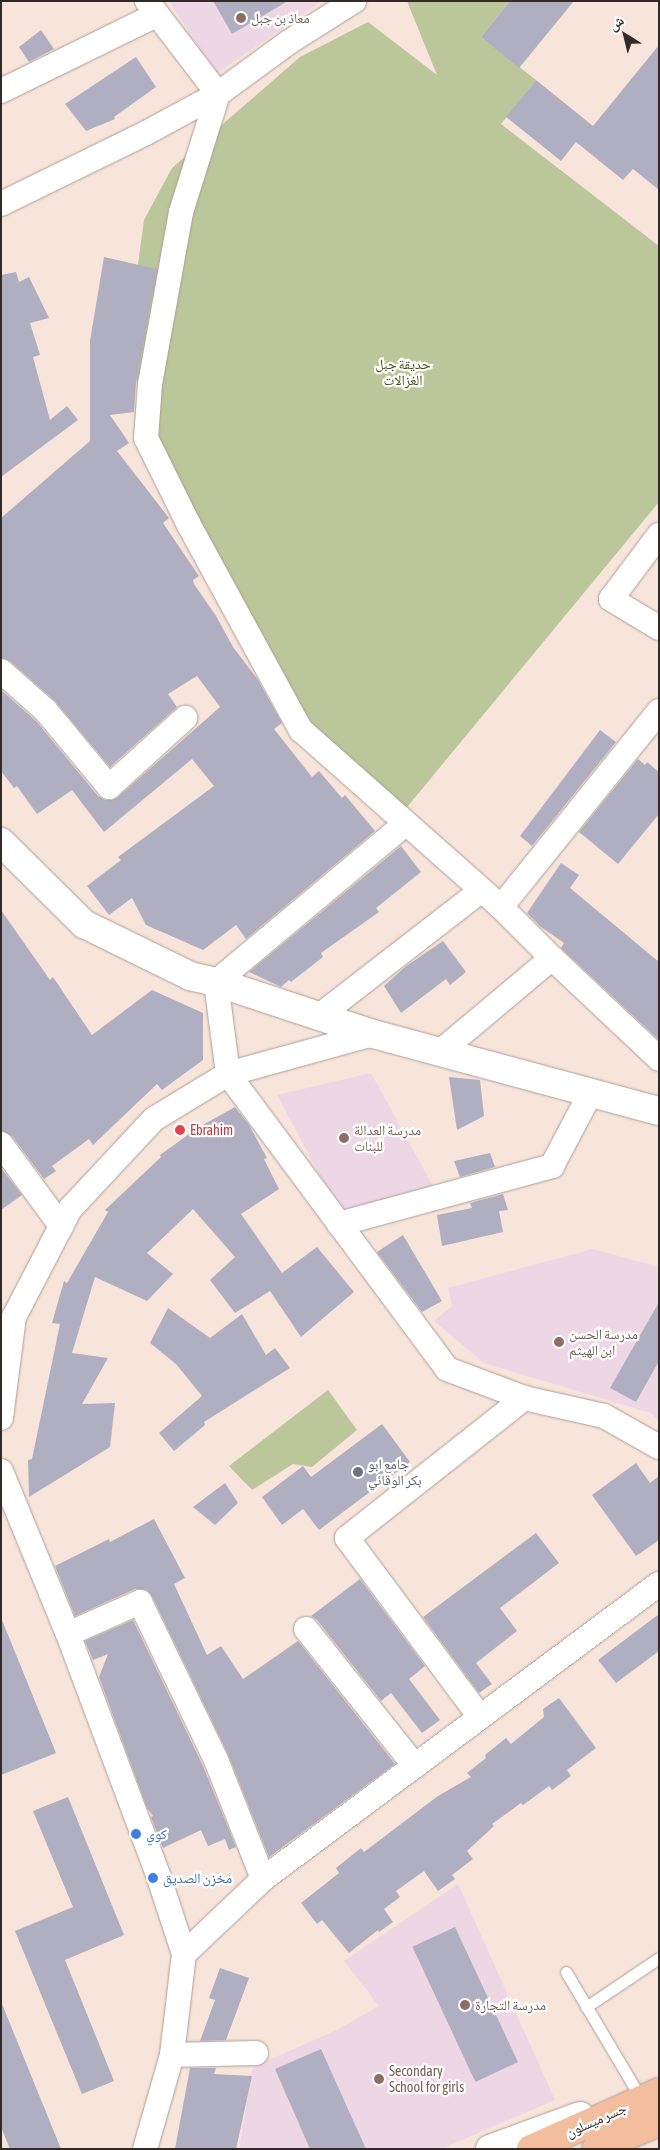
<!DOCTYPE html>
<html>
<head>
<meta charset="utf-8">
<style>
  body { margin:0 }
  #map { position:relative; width:660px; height:2150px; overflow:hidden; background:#f7e4da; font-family:"Asap Condensed","Noto Naskh Arabic",sans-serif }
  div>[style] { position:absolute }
  .education>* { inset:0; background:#edd7e5 }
  .green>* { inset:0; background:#bcc69b }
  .building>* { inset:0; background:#b0afc1; transform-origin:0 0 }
  .roads { filter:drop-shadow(0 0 1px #af9e94) drop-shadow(0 0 1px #af9e94) }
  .service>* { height:11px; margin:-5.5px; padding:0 5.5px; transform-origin:5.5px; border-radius:5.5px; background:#fff }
  .minor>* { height:24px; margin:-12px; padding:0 12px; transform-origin:12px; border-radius:12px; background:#fff }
  .secondary>* { height:28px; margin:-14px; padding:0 14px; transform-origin:14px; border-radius:14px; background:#fff }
  .primary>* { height:28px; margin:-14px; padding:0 14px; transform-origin:14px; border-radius:14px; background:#f2be9e }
  .dots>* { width:14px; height:14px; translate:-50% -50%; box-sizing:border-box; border:2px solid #fff; border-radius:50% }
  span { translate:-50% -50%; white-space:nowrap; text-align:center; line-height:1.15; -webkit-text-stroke:4.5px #fff; paint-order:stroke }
  .education-label { font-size:14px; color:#785e54 }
  .left { translate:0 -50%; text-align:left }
  .park-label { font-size:14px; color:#475211 }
  .health-label { font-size:14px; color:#be3a42 }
  .worship-label { font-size:14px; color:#5b616d }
  .shop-label { font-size:14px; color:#366cbe }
  .street-label { font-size:14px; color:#312a26 }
  .frame { position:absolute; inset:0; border:2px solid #312a26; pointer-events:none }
  .north { position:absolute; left:600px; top:10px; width:50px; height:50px; -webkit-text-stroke:4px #fff; paint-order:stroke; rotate:324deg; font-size:14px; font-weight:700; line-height:20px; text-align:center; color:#312a26 }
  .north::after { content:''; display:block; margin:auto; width:18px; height:22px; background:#312a26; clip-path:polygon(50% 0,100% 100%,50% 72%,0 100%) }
</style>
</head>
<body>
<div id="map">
  <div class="education">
    <i style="clip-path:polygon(169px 1px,322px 1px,216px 74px)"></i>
    <i style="clip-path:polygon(371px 1073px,435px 1190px,342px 1217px,277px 1095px)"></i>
    <i style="clip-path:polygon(593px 1249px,659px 1267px,659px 1421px,651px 1413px,484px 1363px,434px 1321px,452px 1306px,448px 1288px)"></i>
    <i style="clip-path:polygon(458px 1884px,555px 2100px,441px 2149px,239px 2149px,253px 2067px,337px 2030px,379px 2006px,344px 1961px)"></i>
  </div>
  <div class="green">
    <i style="clip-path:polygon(407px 1px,510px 1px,481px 37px,536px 80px,501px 124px,659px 246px,659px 502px,403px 812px,306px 726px,157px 456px,134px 371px,130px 325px,144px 220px,172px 168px,300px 57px,368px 22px,437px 75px)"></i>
    <i style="clip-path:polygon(328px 1390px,357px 1430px,312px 1467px,293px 1464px,252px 1490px,229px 1466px)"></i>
  </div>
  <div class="building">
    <i style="clip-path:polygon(213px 1px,288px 1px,232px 34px)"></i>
    <i style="clip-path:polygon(510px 1px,574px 1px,519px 68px,481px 37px)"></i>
    <i style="clip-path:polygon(41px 30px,54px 49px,29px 62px,19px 47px)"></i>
    <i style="clip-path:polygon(659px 45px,659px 190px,633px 169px,623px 180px,576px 142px,561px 161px,506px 117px,536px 80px,593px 126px)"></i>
    <i style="clip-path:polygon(136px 57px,156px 87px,114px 117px,115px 119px,86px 131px,65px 104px)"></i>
    <i style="clip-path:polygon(104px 257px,157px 269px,136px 382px,134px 412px,110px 415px,129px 443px,117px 451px,169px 518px,163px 523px,199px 576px,193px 580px,194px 584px,216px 616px,233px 647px,258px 680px,282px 723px,274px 729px,312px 777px,319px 771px,342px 798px,345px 795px,375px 831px,246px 939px,236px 925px,203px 950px,146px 925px,132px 898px,109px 915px,87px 886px,121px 860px,118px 857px,214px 786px,192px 759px,104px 832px,72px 790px,37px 814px,17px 786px,14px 788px,1px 771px,1px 690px,36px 721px,98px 796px,105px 800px,112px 800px,118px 797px,220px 707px,197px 676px,168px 694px,177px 707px,110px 767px,55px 701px,10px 661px,1px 658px,1px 518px,90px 441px,90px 341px)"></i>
    <i style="clip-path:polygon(16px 272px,19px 282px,29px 277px,49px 318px,30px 323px,40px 355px,33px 357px,50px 420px,67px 406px,78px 420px,1px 477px,1px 275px)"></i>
    <i style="clip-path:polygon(600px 730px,616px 742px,532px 846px,520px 836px)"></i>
    <i style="clip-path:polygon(638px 759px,645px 765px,647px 762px,659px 772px,659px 814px,618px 864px,579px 832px)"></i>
    <i style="clip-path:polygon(401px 846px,421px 872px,376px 908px,379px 912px,321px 953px,323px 957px,291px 982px,289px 980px,281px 987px,249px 972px)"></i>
    <i style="clip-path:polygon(561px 863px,579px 875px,570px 888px,659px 962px,659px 1040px,561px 948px,564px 943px,541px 927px,527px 913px)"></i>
    <i style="clip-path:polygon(1px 910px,50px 980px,53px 977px,92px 1035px,152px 990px,203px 1013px,203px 1060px,162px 1090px,157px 1084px,93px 1145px,89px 1139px,52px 1166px,56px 1171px,44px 1179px,12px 1136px,1px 1131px)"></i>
    <i style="clip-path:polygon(443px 941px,466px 972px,450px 985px,446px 979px,401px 1013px,384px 986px,405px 967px)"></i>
    <i style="clip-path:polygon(449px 1077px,480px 1080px,484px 1116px,457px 1130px)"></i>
    <i style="clip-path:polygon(235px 1107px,249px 1125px,267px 1158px,264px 1159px,279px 1189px,241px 1214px,282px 1273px,317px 1247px,354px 1292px,301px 1337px,270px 1291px,235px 1313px,210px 1280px,235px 1257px,193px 1209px,147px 1253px,173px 1274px,147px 1301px,95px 1277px,72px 1353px,108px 1358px,82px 1404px,115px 1403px,110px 1447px,29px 1497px,28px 1460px,32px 1459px,60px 1324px,52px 1323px,64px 1281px,67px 1283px,108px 1212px,105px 1210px,161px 1157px,160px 1155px,199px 1127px)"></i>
    <i style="clip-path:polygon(490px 1153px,495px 1167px,460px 1177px,454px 1161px)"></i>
    <i style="clip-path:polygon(1px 1168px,22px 1195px,1px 1210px)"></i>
    <i style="clip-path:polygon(503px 1194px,508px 1210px,499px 1211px,503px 1232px,442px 1246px,437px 1215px,472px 1208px,470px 1203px)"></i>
    <i style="clip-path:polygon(403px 1235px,442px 1301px,422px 1312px,377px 1252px)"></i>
    <i style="clip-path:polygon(659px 1302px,659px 1361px,636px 1402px,610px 1388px)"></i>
    <i style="clip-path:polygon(168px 1308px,210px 1338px,242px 1314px,266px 1355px,275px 1348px,290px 1368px,204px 1422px,205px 1425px,174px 1451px,159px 1433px,202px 1396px,176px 1364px,150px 1343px)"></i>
    <i style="clip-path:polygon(382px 1424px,410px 1462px,319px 1530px,303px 1509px,282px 1525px,262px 1497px,303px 1466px,311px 1477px)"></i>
    <i style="clip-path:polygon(636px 1463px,650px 1483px,659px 1476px,659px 1540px,636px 1556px,592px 1495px)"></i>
    <i style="clip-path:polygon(225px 1483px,238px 1503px,215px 1525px,193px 1507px)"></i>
    <i style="clip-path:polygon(154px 1519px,185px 1578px,174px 1584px,207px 1655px,221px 1646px,243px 1679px,298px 1641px,395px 1764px,269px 1857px,228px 1754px,152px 1596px,147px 1590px,135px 1589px,75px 1616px,55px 1566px,109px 1539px,110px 1542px)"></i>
    <i style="clip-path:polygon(536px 1533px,559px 1563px,500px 1608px,517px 1631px,476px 1663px,492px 1684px,479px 1693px,423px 1617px)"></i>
    <i style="clip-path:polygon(360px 1579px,425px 1666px,409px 1679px,440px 1720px,422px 1733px,391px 1693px,381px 1701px,317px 1620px,311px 1616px)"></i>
    <i style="clip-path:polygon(659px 1614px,659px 1651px,616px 1683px,598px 1660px)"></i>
    <i style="clip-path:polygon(2px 1620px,56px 1753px,1px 1775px,1px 1621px)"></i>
    <i style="clip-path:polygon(133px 1620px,203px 1766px,236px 1847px,229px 1850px,225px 1839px,208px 1846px,201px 1830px,163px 1848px,151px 1817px,153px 1816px,147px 1808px,99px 1677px,108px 1654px,93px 1660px,85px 1641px)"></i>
    <i style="clip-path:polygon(559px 1698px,596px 1748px,567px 1770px,571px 1776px,552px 1790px,549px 1786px,523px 1805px,521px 1803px,492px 1824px,494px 1826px,467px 1851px,473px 1859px,452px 1875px,455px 1879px,438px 1891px,424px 1871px,396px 1891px,400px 1897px,384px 1909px,393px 1922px,379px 1932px,378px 1930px,349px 1953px,322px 1920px,317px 1924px,301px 1903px,339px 1873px,336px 1868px,361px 1848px,364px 1852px,438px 1796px,471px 1777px,467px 1773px,486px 1758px,485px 1755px,506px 1738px,511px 1744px,544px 1717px,543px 1709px)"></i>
    <i style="clip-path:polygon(68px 1797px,124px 1935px,65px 1960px,114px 2081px,82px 2094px,15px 1931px,73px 1907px,33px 1811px)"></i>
    <i style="left:455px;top:1927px;width:149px;height:47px;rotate:65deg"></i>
    <i style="clip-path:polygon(220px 1968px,249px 1978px,226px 2040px,200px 2041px,215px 2000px,209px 1998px)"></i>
    <i style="clip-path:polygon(1px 2004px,2px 2004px,61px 2149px,10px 2149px,1px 2127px)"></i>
    <i style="clip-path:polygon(321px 2049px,366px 2149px,310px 2149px,275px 2069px)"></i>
    <i style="clip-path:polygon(190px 2068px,216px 2068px,214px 2074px,252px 2076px,236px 2149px,175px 2149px)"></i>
  </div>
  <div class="roads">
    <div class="service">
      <i style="left:566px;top:1972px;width:149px;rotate:59.3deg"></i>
      <i style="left:586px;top:2007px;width:88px;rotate:-33.9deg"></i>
    </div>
    <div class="minor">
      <i style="left:147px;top:1px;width:117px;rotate:52.6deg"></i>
      <i style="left:218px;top:94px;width:88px;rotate:-36.2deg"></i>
      <i style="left:289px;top:42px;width:77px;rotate:-32.2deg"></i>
      <i style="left:1px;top:91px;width:173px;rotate:-26.1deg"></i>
      <i style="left:218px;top:94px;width:124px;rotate:107.4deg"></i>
      <i style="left:181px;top:212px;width:175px;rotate:100.2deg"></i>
      <i style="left:150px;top:384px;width:54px;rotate:94.2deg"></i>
      <i style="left:146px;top:438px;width:97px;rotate:63.7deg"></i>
      <i style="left:189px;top:525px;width:234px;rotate:61.4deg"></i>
      <i style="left:301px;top:730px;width:267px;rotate:41.5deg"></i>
      <i style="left:501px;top:907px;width:72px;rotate:45deg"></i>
      <i style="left:552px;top:958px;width:147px;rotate:43.3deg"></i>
      <i style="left:1px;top:204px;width:161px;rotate:-26.1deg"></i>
      <i style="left:146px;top:133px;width:82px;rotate:-28.4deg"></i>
      <i style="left:659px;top:535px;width:80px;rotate:126.9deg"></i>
      <i style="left:611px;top:599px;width:56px;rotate:31.1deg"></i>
      <i style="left:1px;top:671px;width:60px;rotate:41.6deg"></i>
      <i style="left:46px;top:711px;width:99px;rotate:50.3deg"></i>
      <i style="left:109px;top:787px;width:103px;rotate:-42.2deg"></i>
      <i style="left:405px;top:824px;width:246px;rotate:140.1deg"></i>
      <i style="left:216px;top:982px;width:93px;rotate:82.6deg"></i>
      <i style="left:228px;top:1074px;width:367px;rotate:53.4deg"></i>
      <i style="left:447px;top:1369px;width:82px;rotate:20.6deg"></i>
      <i style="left:524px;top:1398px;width:82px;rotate:12.7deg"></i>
      <i style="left:604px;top:1416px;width:63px;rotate:29.4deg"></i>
      <i style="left:501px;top:907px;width:252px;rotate:-51.1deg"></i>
      <i style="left:318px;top:1017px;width:207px;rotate:-37.8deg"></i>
      <i style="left:440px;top:1052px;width:146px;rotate:-40deg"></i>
      <i style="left:1px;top:1144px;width:102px;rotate:53.8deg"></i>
      <i style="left:339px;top:1224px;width:221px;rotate:-15.2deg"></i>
      <i style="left:552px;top:1166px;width:84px;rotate:-62.2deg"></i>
      <i style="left:1px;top:1418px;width:102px;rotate:-82.7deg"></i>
      <i style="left:14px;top:1317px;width:122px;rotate:-62.6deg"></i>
      <i style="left:70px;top:1209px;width:123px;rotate:-47deg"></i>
      <i style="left:154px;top:1119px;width:87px;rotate:-31.3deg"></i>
      <i style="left:228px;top:1074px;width:150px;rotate:-15.4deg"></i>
      <i style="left:1px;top:1471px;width:176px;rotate:67.7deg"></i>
      <i style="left:68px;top:1634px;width:260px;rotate:69.5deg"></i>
      <i style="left:159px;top:1878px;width:80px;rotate:71.8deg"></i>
      <i style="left:184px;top:1954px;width:102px;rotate:96.8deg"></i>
      <i style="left:172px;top:2055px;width:98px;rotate:106deg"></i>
      <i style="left:306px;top:1629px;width:175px;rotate:51.5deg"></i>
      <i style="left:68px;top:1634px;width:79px;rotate:-24deg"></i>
      <i style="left:140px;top:1602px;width:175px;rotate:64.3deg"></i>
      <i style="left:216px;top:1760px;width:128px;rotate:68.4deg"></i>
      <i style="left:480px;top:1717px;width:223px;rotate:-126.6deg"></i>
      <i style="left:347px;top:1538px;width:226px;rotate:-38.3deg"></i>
      <i style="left:184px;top:1954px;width:109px;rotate:-43.5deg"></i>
      <i style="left:263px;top:1879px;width:494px;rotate:-36.7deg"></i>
      <i style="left:172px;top:2055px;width:84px;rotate:-1.4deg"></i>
    </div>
    <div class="secondary">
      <i style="left:1px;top:842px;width:117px;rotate:44.7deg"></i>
      <i style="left:84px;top:924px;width:118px;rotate:26.1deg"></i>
      <i style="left:190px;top:976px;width:27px;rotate:13deg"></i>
      <i style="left:216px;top:982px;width:165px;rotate:18.3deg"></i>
      <i style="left:373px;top:1034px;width:296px;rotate:15.1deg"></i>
      <i style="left:490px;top:2149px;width:96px;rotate:-20.1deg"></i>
    </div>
    <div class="primary">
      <i style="left:531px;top:2149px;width:140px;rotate:-24deg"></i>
      <i style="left:596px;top:2149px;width:69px;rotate:-23.2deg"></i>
    </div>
  </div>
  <div class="dots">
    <i style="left:241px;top:18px;background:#8d6e63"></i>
    <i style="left:180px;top:1130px;background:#e0444e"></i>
    <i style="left:344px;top:1138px;background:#8d6e63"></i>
    <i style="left:559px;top:1342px;background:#8d6e63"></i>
    <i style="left:358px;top:1472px;background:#6b7280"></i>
    <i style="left:136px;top:1834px;background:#3f7fe0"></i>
    <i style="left:153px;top:1878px;background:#3f7fe0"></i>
    <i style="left:465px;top:2005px;background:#8d6e63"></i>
    <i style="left:379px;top:2079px;background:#8d6e63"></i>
  </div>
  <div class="education-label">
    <span class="left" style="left:251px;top:18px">معاذ بن جبل</span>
    <span class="left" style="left:354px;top:1138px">مدرسة العدالة<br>للبنات</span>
    <span class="left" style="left:569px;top:1342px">مدرسة الحسن<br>ابن الهيثم</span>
    <span class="left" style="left:475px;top:2005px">مدرسة التجارة</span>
    <span class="left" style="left:389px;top:2079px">Secondary<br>School for girls</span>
  </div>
  <div class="park-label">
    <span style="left:403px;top:372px">حديقة جبل<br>الغزالات</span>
  </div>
  <div class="health-label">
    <span class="left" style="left:190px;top:1130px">Ebrahim</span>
  </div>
  <div class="worship-label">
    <span class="left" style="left:368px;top:1472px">جامع ابو<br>بكر الوقائي</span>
  </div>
  <div class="shop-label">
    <span class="left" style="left:146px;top:1834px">كوي</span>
    <span class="left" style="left:163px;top:1878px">مخزن الصديق</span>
  </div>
  <div class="street-label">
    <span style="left:596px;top:2120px;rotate:-24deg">جسر ميسلون</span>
  </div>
  <div class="frame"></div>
  <div class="north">ش</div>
</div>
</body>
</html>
